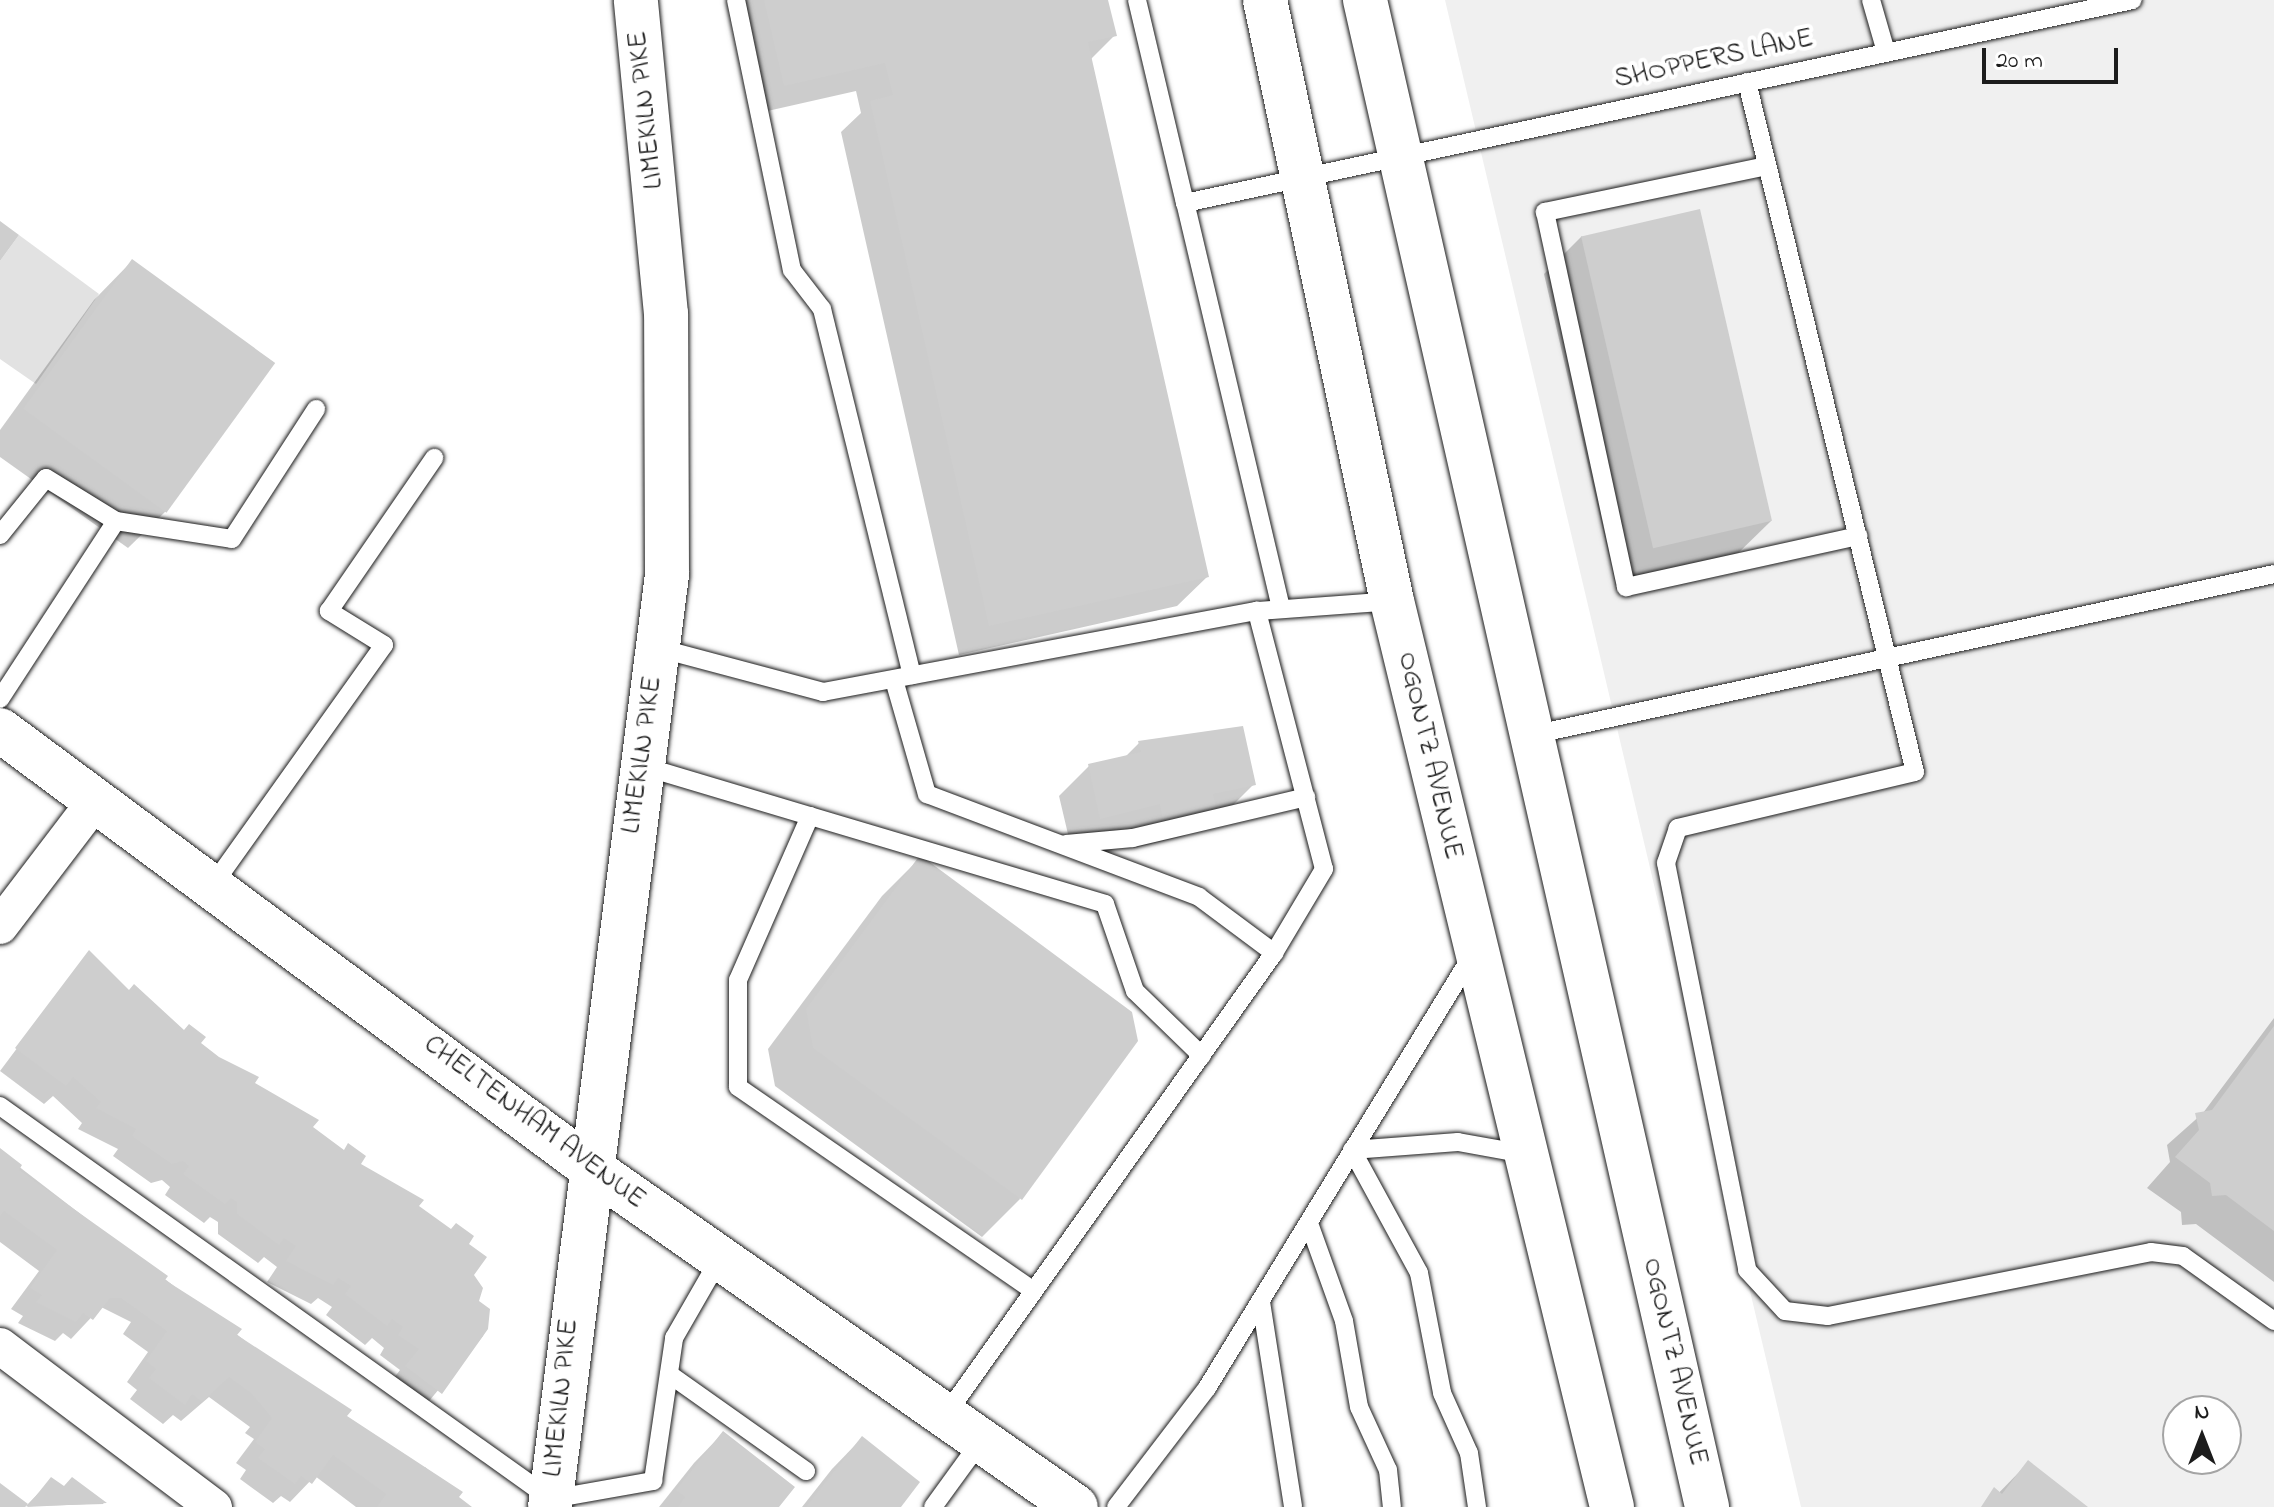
<!DOCTYPE html>
<html>
<head>
<meta charset="utf-8">
<style>
  body { margin:0 }
  #map { position:relative; width:2274px; height:1507px; overflow:hidden; background:#fff; font-family:"Indie Flower",sans-serif }
  div>[style] { position:absolute }
  .built>* { inset:0; background:#f0f0f0 }
  .green>* { inset:0; background:#e2e2e2 }
  .shadow>* { inset:0; background:#0003 }
  .building>* { inset:0; background:#cecece; transform-origin:0 0 }
  .roads { filter:drop-shadow(0 0 2px #1c1c1c) drop-shadow(0 0 2px #1c1c1c) }
  .service>* { height:18px; margin:-9px; padding:0 9px; transform-origin:9px; border-radius:9px; background:#fff }
  .minor>* { height:36px; margin:-18px; padding:0 18px; transform-origin:18px; border-radius:18px; background:#fff }
  .tertiary>* { height:44px; margin:-22px; padding:0 22px; transform-origin:22px; border-radius:22px; background:#fff }
  .secondary>* { height:44px; margin:-22px; padding:0 22px; transform-origin:22px; border-radius:22px; background:#fff }
  .trunk>* { height:44px; margin:-22px; padding:0 22px; transform-origin:22px; border-radius:22px; background:#fff }
  span { translate:-50% -50%; white-space:nowrap; text-align:center; line-height:1.15; -webkit-text-stroke:8px #fff; paint-order:stroke }
  .street-label { font-size:28px; color:#1c1c1c }
  .north { position:absolute; left:2162px; top:1395px; width:80px; height:80px; box-sizing:border-box; background:#fff; border:2px solid #a4a4a4; border-radius:50%; rotate:0deg; font-size:22px; font-weight:700; line-height:32px; text-align:center; color:#1c1c1c }
  .north::after { content:''; display:block; margin:auto; width:28px; height:36px; background:#1c1c1c; clip-path:polygon(50% 0,100% 100%,50% 72%,0 100%) }
  .scale { position:absolute; left:1982px; top:48px; width:136px; height:36px; box-sizing:border-box; border:4px solid #1c1c1c; border-top:0; padding-left:10px; font-size:24px; line-height:28px; white-space:nowrap; color:#1c1c1c; -webkit-text-stroke:6px #fff; paint-order:stroke }
</style>
</head>
<body>
<div id="map">
  <div class="built">
    <i style="clip-path:polygon(evenodd,1445px 0,2274px 0,2274px 1507px,1801px 1507px,1445px 0,2178px 1411px,2226px 1411px,2226px 1459px,2178px 1459px,2178px 1411px)"></i>
  </div>
  <div class="green">
    <i style="clip-path:polygon(19px 235px,99px 294px,36px 384px,0 359px,0 261px)"></i>
  </div>
  <div class="shadow">
    <i style="clip-path:polygon(728px 0,1106px 0,1114px 36px,1090px 60px,1207px 577px,1177px 606px,959px 655px,841px 132px,861px 113px,856px 91px,754px 114px)"></i>
    <i style="clip-path:polygon(1582px 236px,1771px 521px,1732px 559px,1616px 586px,1544px 274px)"></i>
    <i style="clip-path:polygon(132px 261px,273px 362px,167px 510px,128px 548px,0 457px,0 430px,94px 300px)"></i>
    <i style="clip-path:polygon(1241px 729px,1254px 784px,1224px 814px,1202px 819px,1184px 836px,1134px 848px,1130px 833px,1071px 847px,1059px 796px,1089px 766px,1124px 758px,1139px 743px)"></i>
    <i style="clip-path:polygon(920px 858px,1020px 1199px,982px 1237px,775px 1086px,768px 1049px,882px 896px)"></i>
    <i style="clip-path:polygon(89px 952px,128px 992px,467px 1244px,477px 1301px,488px 1310px,483px 1336px,420px 1412px,387px 1387px,400px 1370px,380px 1355px,384px 1348px,372px 1338px,365px 1345px,326px 1315px,332px 1307px,318px 1298px,311px 1304px,267px 1282px,277px 1267px,264px 1257px,258px 1263px,218px 1234px,218px 1222px,210px 1217px,204px 1223px,165px 1195px,170px 1187px,162px 1180px,151px 1183px,113px 1156px,118px 1149px,78px 1129px,82px 1123px,53px 1096px,44px 1104px,0 1071px)"></i>
    <i style="clip-path:polygon(2274px 1018px,2274px 1282px,2196px 1224px,2182px 1225px,2181px 1212px,2147px 1188px,2170px 1162px,2167px 1145px,2203px 1113px)"></i>
    <i style="clip-path:polygon(0 1152px,344px 1417px,420px 1471px,425px 1467px,469px 1507px,356px 1507px,315px 1476px,290px 1502px,281px 1496px,273px 1503px,240px 1479px,246px 1470px,236px 1463px,254px 1439px,245px 1433px,250px 1427px,209px 1397px,181px 1421px,173px 1415px,163px 1424px,130px 1399px,137px 1390px,127px 1382px,148px 1352px,123px 1334px,131px 1322px,101px 1307px,71px 1339px,63px 1333px,55px 1341px,18px 1323px,23px 1316px,11px 1309px,39px 1271px,0 1242px)"></i>
    <i style="clip-path:polygon(723px 1433px,776px 1507px,659px 1507px,694px 1463px)"></i>
    <i style="clip-path:polygon(861px 1439px,897px 1507px,802px 1507px,832px 1469px)"></i>
    <i style="clip-path:polygon(2028px 1463px,2085px 1507px,1985px 1507px)"></i>
    <i style="clip-path:polygon(52px 1479px,63px 1488px,72px 1479px,104px 1504px,0 1507px,0 1485px,26px 1506px)"></i>
  </div>
  <div class="building">
    <i style="clip-path:polygon(764px 0,1108px 0,1117px 36px,1088px 42px,1209px 577px,989px 626px,870px 101px,893px 95px,885px 63px,784px 86px)"></i>
    <i style="left:1700px;top:209px;width:320px;height:122px;rotate:77deg"></i>
    <i style="clip-path:polygon(0 221px,19px 235px,0 261px)"></i>
    <i style="left:132px;top:259px;width:177px;height:185px;rotate:36deg"></i>
    <i style="clip-path:polygon(1243px 726px,1256px 785px,1213px 794px,1216px 807px,1163px 819px,1160px 804px,1100px 819px,1088px 764px,1141px 752px,1138px 741px)"></i>
    <i style="clip-path:polygon(920px 855px,1132px 1012px,1138px 1041px,1022px 1200px,813px 1048px,806px 1009px)"></i>
    <i style="clip-path:polygon(89px 950px,129px 990px,134px 984px,184px 1030px,189px 1024px,206px 1037px,201px 1043px,219px 1057px,259px 1077px,255px 1083px,319px 1120px,313px 1127px,344px 1150px,348px 1143px,366px 1156px,361px 1164px,424px 1200px,419px 1206px,451px 1229px,456px 1223px,474px 1236px,469px 1244px,487px 1257px,474px 1275px,483px 1288px,479px 1301px,490px 1309px,488px 1329px,442px 1394px,405px 1366px,419px 1349px,398px 1335px,403px 1327px,392px 1319px,387px 1326px,345px 1294px,351px 1286px,338px 1278px,333px 1285px,286px 1261px,296px 1246px,284px 1238px,279px 1245px,237px 1214px,237px 1202px,231px 1198px,225px 1204px,183px 1174px,189px 1166px,183px 1161px,172px 1164px,132px 1136px,136px 1129px,96px 1108px,101px 1102px,73px 1077px,66px 1086px,15px 1048px)"></i>
    <i style="clip-path:polygon(2274px 1026px,2274px 1231px,2226px 1195px,2212px 1196px,2210px 1183px,2175px 1157px,2199px 1130px,2195px 1113px,2212px 1110px)"></i>
    <i style="clip-path:polygon(0 1148px,22px 1165px,19px 1170px,168px 1276px,165px 1280px,242px 1329px,237px 1335px,352px 1410px,347px 1416px,463px 1492px,459px 1497px,472px 1507px,377px 1507px,386px 1494px,333px 1455px,312px 1484px,301px 1476px,295px 1484px,258px 1458px,265px 1449px,255px 1442px,272px 1418px,251px 1393px,229px 1377px,202px 1402px,192px 1394px,185px 1405px,149px 1378px,156px 1369px,146px 1361px,167px 1331px,121px 1298px,110px 1298px,93px 1320px,83px 1313px,76px 1322px,36px 1302px,42px 1295px,30px 1288px,57px 1250px,4px 1211px,0 1216px)"></i>
    <i style="clip-path:polygon(723px 1431px,795px 1487px,779px 1507px,678px 1507px,685px 1497px,676px 1490px)"></i>
    <i style="clip-path:polygon(862px 1436px,920px 1482px,901px 1507px,806px 1507px)"></i>
    <i style="clip-path:polygon(2028px 1460px,2088px 1507px,1981px 1507px,1994px 1487px,2002px 1494px)"></i>
    <i style="clip-path:polygon(51px 1477px,64px 1486px,72px 1477px,107px 1503px,27px 1507px)"></i>
    <i style="clip-path:polygon(0 1483px,28px 1504px,25px 1507px,0 1507px)"></i>
  </div>
  <div class="roads">
    <div class="service">
      <i style="left:736px;top:0;width:276px;rotate:78.3deg"></i>
      <i style="left:792px;top:270px;width:49px;rotate:52.4deg"></i>
      <i style="left:822px;top:309px;width:377px;rotate:76.2deg"></i>
      <i style="left:1137px;top:0;width:209px;rotate:76.7deg"></i>
      <i style="left:1871px;top:0;width:54px;rotate:73.9deg"></i>
      <i style="left:1747px;top:82px;width:710px;rotate:76.32deg"></i>
      <i style="left:1915px;top:772px;width:244px;rotate:166.7deg"></i>
      <i style="left:1678px;top:828px;width:37px;rotate:109deg"></i>
      <i style="left:1666px;top:863px;width:415px;rotate:78.7deg"></i>
      <i style="left:1747px;top:1270px;width:56px;rotate:47.2deg"></i>
      <i style="left:1785px;top:1311px;width:43px;rotate:6.6deg"></i>
      <i style="left:1828px;top:1316px;width:329px;rotate:-11.2deg"></i>
      <i style="left:2151px;top:1252px;width:32px;rotate:7deg"></i>
      <i style="left:2183px;top:1256px;width:112px;rotate:35.5deg"></i>
      <i style="left:1767px;top:166px;width:227px;rotate:168.3deg"></i>
      <i style="left:1545px;top:212px;width:384px;rotate:77.8deg"></i>
      <i style="left:1626px;top:587px;width:238px;rotate:-12.4deg"></i>
      <i style="left:0;top:535px;width:73px;rotate:-51.1deg"></i>
      <i style="left:46px;top:478px;width:82px;rotate:31.6deg"></i>
      <i style="left:116px;top:521px;width:117px;rotate:8.8deg"></i>
      <i style="left:232px;top:539px;width:155px;rotate:-57.1deg"></i>
      <i style="left:1281px;top:608px;width:416px;rotate:-103.3deg"></i>
      <i style="left:1185px;top:203px;width:969px;rotate:-12.09deg"></i>
      <i style="left:658px;top:648px;width:171px;rotate:14.9deg"></i>
      <i style="left:823px;top:692px;width:441px;rotate:-10.6deg"></i>
      <i style="left:1257px;top:611px;width:135px;rotate:-4.2deg"></i>
      <i style="left:894px;top:680px;width:119px;rotate:73.9deg"></i>
      <i style="left:927px;top:794px;width:291px;rotate:20.7deg"></i>
      <i style="left:1199px;top:897px;width:94px;rotate:36.7deg"></i>
      <i style="left:0;top:699px;width:212px;rotate:-56.9deg"></i>
      <i style="left:1532px;top:735px;width:759px;rotate:-12.24deg"></i>
      <i style="left:642px;top:766px;width:175px;rotate:16.6deg"></i>
      <i style="left:810px;top:816px;width:179px;rotate:113.7deg"></i>
      <i style="left:738px;top:980px;width:107px;rotate:90deg"></i>
      <i style="left:738px;top:1087px;width:359px;rotate:34.6deg"></i>
      <i style="left:810px;top:816px;width:308px;rotate:16.6deg"></i>
      <i style="left:1105px;top:904px;width:92px;rotate:71deg"></i>
      <i style="left:1135px;top:991px;width:93px;rotate:44.1deg"></i>
      <i style="left:1066px;top:844px;width:67px;rotate:-5.1deg"></i>
      <i style="left:1133px;top:838px;width:178px;rotate:-13.3deg"></i>
      <i style="left:215px;top:882px;width:291px;rotate:-54.5deg"></i>
      <i style="left:384px;top:645px;width:65px;rotate:-148.3deg"></i>
      <i style="left:329px;top:611px;width:186px;rotate:-55.5deg"></i>
      <i style="left:0;top:1106px;width:677px;rotate:35.5deg"></i>
      <i style="left:551px;top:1499px;width:104px;rotate:-10deg"></i>
      <i style="left:653px;top:1481px;width:145px;rotate:-81.6deg"></i>
      <i style="left:674px;top:1338px;width:92px;rotate:-60.1deg"></i>
      <i style="left:1352px;top:1150px;width:140px;rotate:61.4deg"></i>
      <i style="left:1419px;top:1273px;width:122px;rotate:79.1deg"></i>
      <i style="left:1442px;top:1393px;width:66px;rotate:65.8deg"></i>
      <i style="left:1469px;top:1453px;width:55px;rotate:81.6deg"></i>
      <i style="left:1352px;top:1150px;width:106px;rotate:-4.3deg"></i>
      <i style="left:1458px;top:1142px;width:67px;rotate:10.3deg"></i>
      <i style="left:1310px;top:1226px;width:101px;rotate:70.3deg"></i>
      <i style="left:1344px;top:1321px;width:87px;rotate:80.1deg"></i>
      <i style="left:1359px;top:1407px;width:69px;rotate:65.3deg"></i>
      <i style="left:1388px;top:1470px;width:37px;rotate:84deg"></i>
      <i style="left:1261px;top:1302px;width:207px;rotate:81.1deg"></i>
      <i style="left:669px;top:1374px;width:168px;rotate:35.3deg"></i>
      <i style="left:945px;top:1416px;width:568px;rotate:-54.6deg"></i>
      <i style="left:1274px;top:953px;width:98px;rotate:-59.2deg"></i>
      <i style="left:1324px;top:869px;width:267px;rotate:-104.6deg"></i>
      <i style="left:933px;top:1507px;width:82px;rotate:-54deg"></i>
      <i style="left:1116px;top:1507px;width:150px;rotate:-52.6deg"></i>
      <i style="left:1207px;top:1388px;width:509px;rotate:-58.5deg"></i>
    </div>
    <div class="minor">
      <i style="left:0;top:926px;width:158px;rotate:-52.7deg"></i>
      <i style="left:0;top:1346px;width:268px;rotate:37deg"></i>
    </div>
    <div class="tertiary">
      <i style="left:550px;top:1507px;width:940px;rotate:-82.85deg"></i>
      <i style="left:667px;top:574px;width:260px;rotate:-90.2deg"></i>
      <i style="left:666px;top:314px;width:315px;rotate:-95.5deg"></i>
    </div>
    <div class="secondary">
      <i style="left:0;top:730px;width:732px;rotate:36.56deg"></i>
      <i style="left:588px;top:1166px;width:595px;rotate:34.94deg"></i>
    </div>
    <div class="trunk">
      <i style="left:1265px;top:0;width:614px;rotate:78.07deg"></i>
      <i style="left:1392px;top:601px;width:932px;rotate:76.35deg"></i>
      <i style="left:1365px;top:0;width:1545px;rotate:77.21deg"></i>
    </div>
  </div>
  <div class="street-label">
    <span style="left:1714px;top:60px;rotate:-12deg">SHOPPERS LANE</span>
    <span style="left:647px;top:110px;rotate:-96deg">LIMEKILN PIKE</span>
    <span style="left:643px;top:755px;rotate:-82deg">LIMEKILN PIKE</span>
    <span style="left:1429px;top:756px;rotate:77deg">OGONTZ AVENUE</span>
    <span style="left:534px;top:1123px;rotate:37deg">CHELTENHAM AVENUE</span>
    <span style="left:1674px;top:1362px;rotate:77deg">OGONTZ AVENUE</span>
    <span style="left:562px;top:1398px;rotate:-84deg">LIMEKILN PIKE</span>
  </div>
  <div class="north">N</div>
  <div class="scale">20 m</div>
</div>
</body>
</html>
